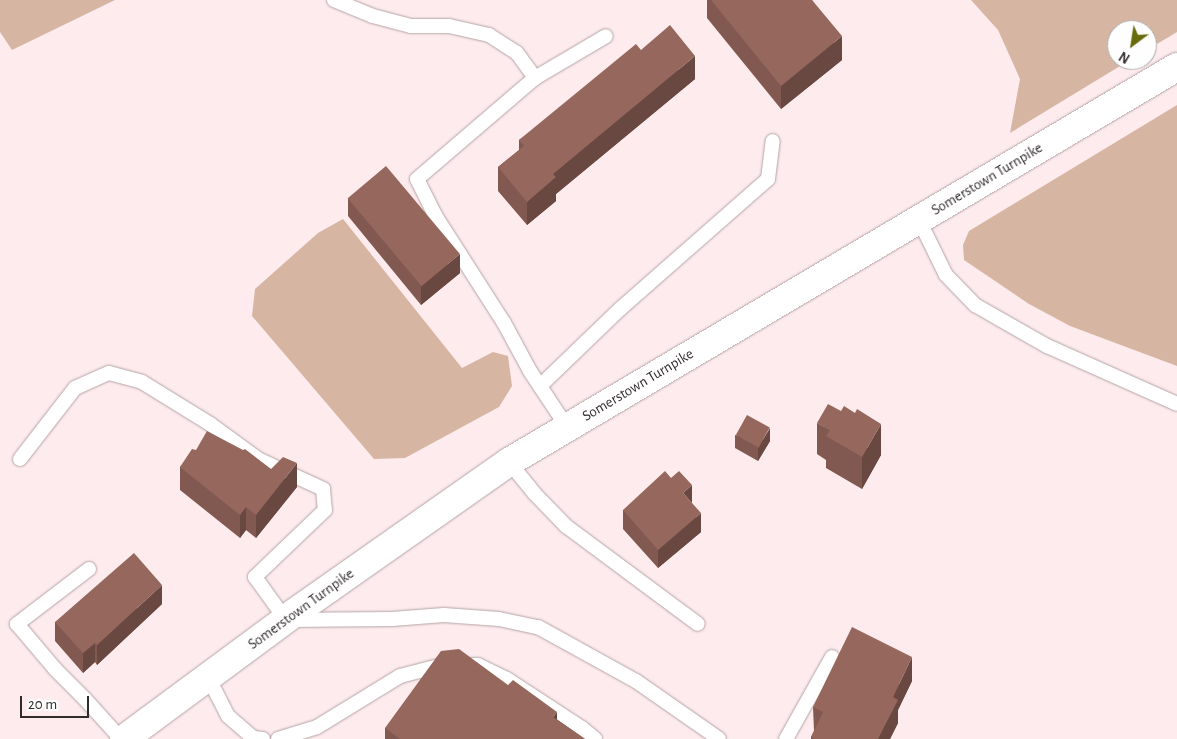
<!DOCTYPE html>
<html>
<head>
<meta charset="utf-8">
<style>
  body { margin:0 }
  #map { position:relative; width:1177px; height:739px; overflow:hidden; background:#fdebed; font-family:"Alegreya Sans",sans-serif }
  div>[style] { position:absolute }
  .green>* { inset:0; background:#d6b6a3 }
  .roads { filter:drop-shadow(0 0 1px #b5a4a5) drop-shadow(0 0 1px #b5a4a5) }
  .lane>* { height:14px; margin:-7px; padding:0 7px; transform-origin:7px; border-radius:7px; background:#fff }
  .primary>* { height:28px; margin:-14px; padding:0 14px; transform-origin:14px; border-radius:14px; background:#fff }
  .wall>* { inset:0; background:#815950 }
  .shaded-wall>* { inset:0; background:#694841 }
  .building>* { inset:0; background:#96675d; transform-origin:0 0 }
  span { translate:-50% -50%; white-space:nowrap; text-align:center; line-height:1.15; -webkit-text-stroke:5px #fefefe; paint-order:stroke }
  .street-label { font-size:15px; color:#322b2b }
  .north { position:absolute; left:1107px; top:20px; width:50px; height:50px; box-sizing:border-box; background:#fefefe; border:1px solid #acaaaa; border-radius:50%; rotate:211deg; font-size:14px; font-weight:700; line-height:20px; text-align:center; color:#322b2b }
  .north::after { content:''; display:block; margin:auto; width:18px; height:22px; background:#686b0c; clip-path:polygon(50% 0,100% 100%,50% 72%,0 100%) }
  .scale { position:absolute; left:20px; top:696px; width:69px; height:22px; box-sizing:border-box; border:2px solid #322b2b; border-top:0; padding-left:6px; font-size:15px; line-height:18px; white-space:nowrap; color:#322b2b; -webkit-text-stroke:4px #fefefe; paint-order:stroke }
</style>
</head>
<body>
<div id="map">
  <div class="green">
    <i style="clip-path:polygon(0 0,115px 0,12px 50px,0 32px)"></i>
    <i style="clip-path:polygon(971px 0,1177px 0,1177px 32px,1147px 50px,1147px 30px,1117px 30px,1117px 60px,1130px 60px,1010px 133px,1020px 79px,998px 30px)"></i>
    <i style="clip-path:polygon(1177px 105px,1177px 366px,1070px 326px,1029px 304px,964px 260px,963px 245px,969px 231px)"></i>
    <i style="clip-path:polygon(343px 219px,462px 368px,493px 352px,508px 356px,512px 386px,499px 407px,405px 458px,374px 459px,252px 316px,255px 289px,318px 233px)"></i>
  </div>
  <div class="roads">
    <div class="lane">
      <i style="left:334px;top:0;width:42px;rotate:22.3deg"></i>
      <i style="left:373px;top:16px;width:39px;rotate:15deg"></i>
      <i style="left:411px;top:26px;width:38px"></i>
      <i style="left:449px;top:26px;width:41px;rotate:12.7deg"></i>
      <i style="left:489px;top:35px;width:33px;rotate:33deg"></i>
      <i style="left:517px;top:53px;width:31px;rotate:54deg"></i>
      <i style="left:919px;top:220px;width:61px;rotate:63.9deg"></i>
      <i style="left:946px;top:275px;width:42px;rotate:46deg"></i>
      <i style="left:975px;top:305px;width:83px;rotate:29.7deg"></i>
      <i style="left:1047px;top:346px;width:142px;rotate:24deg"></i>
      <i style="left:540px;top:386px;width:111px;rotate:-43.9deg"></i>
      <i style="left:620px;top:309px;width:197px;rotate:-41.3deg"></i>
      <i style="left:768px;top:179px;width:38px;rotate:-83deg"></i>
      <i style="left:567px;top:427px;width:67px;rotate:-123.5deg"></i>
      <i style="left:530px;top:371px;width:55px;rotate:-118.4deg"></i>
      <i style="left:504px;top:323px;width:128px;rotate:-122.6deg"></i>
      <i style="left:435px;top:215px;width:40px;rotate:-116.6deg"></i>
      <i style="left:417px;top:179px;width:155px;rotate:-40.6deg"></i>
      <i style="left:535px;top:78px;width:82px;rotate:-30.6deg"></i>
      <i style="left:20px;top:459px;width:90px;rotate:-52.2deg"></i>
      <i style="left:75px;top:388px;width:37px;rotate:-24deg"></i>
      <i style="left:109px;top:373px;width:34px;rotate:15deg"></i>
      <i style="left:142px;top:382px;width:80px;rotate:31.7deg"></i>
      <i style="left:210px;top:424px;width:59px;rotate:36.1deg"></i>
      <i style="left:258px;top:459px;width:72px;rotate:24.8deg"></i>
      <i style="left:323px;top:489px;width:21px;rotate:85deg"></i>
      <i style="left:325px;top:510px;width:97px;rotate:136.3deg"></i>
      <i style="left:255px;top:577px;width:53px;rotate:54.2deg"></i>
      <i style="left:286px;top:620px;width:106px;rotate:-0.5deg"></i>
      <i style="left:392px;top:619px;width:52px;rotate:-4.4deg"></i>
      <i style="left:444px;top:615px;width:55px;rotate:4.2deg"></i>
      <i style="left:499px;top:619px;width:40px;rotate:12deg"></i>
      <i style="left:538px;top:627px;width:112px;rotate:28.9deg"></i>
      <i style="left:636px;top:681px;width:101px;rotate:34.9deg"></i>
      <i style="left:509px;top:462px;width:41px;rotate:50.9deg"></i>
      <i style="left:535px;top:494px;width:45px;rotate:45.9deg"></i>
      <i style="left:566px;top:526px;width:164px;rotate:36.6deg"></i>
      <i style="left:89px;top:569px;width:91px;rotate:142.6deg"></i>
      <i style="left:17px;top:624px;width:59px;rotate:49.8deg"></i>
      <i style="left:55px;top:669px;width:42px;rotate:45deg"></i>
      <i style="left:85px;top:699px;width:54px;rotate:48deg"></i>
      <i style="left:472px;top:665px;width:6px"></i>
      <i style="left:478px;top:665px;width:32px;rotate:26deg"></i>
      <i style="left:507px;top:679px;width:90px;rotate:33.2deg"></i>
      <i style="left:582px;top:728px;width:17px;rotate:40deg"></i>
      <i style="left:208px;top:677px;width:44px;rotate:62.9deg"></i>
      <i style="left:228px;top:716px;width:33px;rotate:41deg"></i>
      <i style="left:253px;top:738px;width:10px;rotate:6deg"></i>
      <i style="left:278px;top:739px;width:41px;rotate:-17.1deg"></i>
      <i style="left:317px;top:727px;width:97px;rotate:-31.6deg"></i>
      <i style="left:400px;top:676px;width:48px;rotate:-14.6deg"></i>
      <i style="left:786px;top:739px;width:94px;rotate:-60.7deg"></i>
    </div>
    <div class="primary">
      <i style="left:124px;top:739px;width:212px;rotate:-36.5deg"></i>
      <i style="left:294px;top:613px;width:263px;rotate:-35.1deg"></i>
      <i style="left:509px;top:462px;width:776px;rotate:-30.6deg"></i>
    </div>
  </div>
  <div class="wall">
    <i style="clip-path:polygon(707px 0,812px 0,842px 60px,781px 109px,707px 18px)"></i>
    <i style="clip-path:polygon(641px 50px,695px 79px,556px 194px,556px 201px,527px 225px,498px 191px,498px 167px,519px 150px,519px 140px)"></i>
    <i style="clip-path:polygon(348px 198px,460px 273px,421px 305px,348px 216px)"></i>
    <i style="clip-path:polygon(817px 423px,881px 455px,862px 489px,826px 468px,826px 460px,817px 454px)"></i>
    <i style="clip-path:polygon(735px 435px,770px 441px,758px 461px,735px 448px)"></i>
    <i style="clip-path:polygon(196px 450px,271px 469px,297px 487px,256px 538px,246px 530px,240px 538px,180px 490px,180px 467px)"></i>
    <i style="clip-path:polygon(692px 503px,701px 532px,658px 568px,623px 529px,623px 510px)"></i>
    <i style="clip-path:polygon(162px 604px,97px 665px,95px 662px,83px 673px,55px 641px,55px 622px)"></i>
    <i style="clip-path:polygon(912px 681px,898px 710px,898px 723px,890px 739px,811px 739px,811px 737px,814px 731px,813px 707px)"></i>
    <i style="clip-path:polygon(508px 685px,585px 739px,385px 739px,385px 728px)"></i>
  </div>
  <div class="shaded-wall">
    <i style="clip-path:polygon(842px 36px,842px 60px,781px 109px,781px 86px)"></i>
    <i style="clip-path:polygon(695px 56px,695px 79px,556px 194px,556px 201px,527px 225px,527px 202px,553px 174px)"></i>
    <i style="clip-path:polygon(460px 254px,460px 273px,421px 305px,421px 286px)"></i>
    <i style="clip-path:polygon(881px 424px,881px 455px,862px 489px,862px 457px)"></i>
    <i style="clip-path:polygon(770px 428px,770px 441px,758px 461px,758px 448px)"></i>
    <i style="clip-path:polygon(297px 463px,297px 487px,256px 538px,256px 515px)"></i>
    <i style="clip-path:polygon(692px 485px,692px 503px,683px 493px)"></i>
    <i style="clip-path:polygon(246px 507px,246px 530px,240px 538px,240px 515px)"></i>
    <i style="clip-path:polygon(701px 513px,701px 532px,658px 568px,658px 550px)"></i>
    <i style="clip-path:polygon(162px 585px,162px 604px,97px 665px,97px 645px)"></i>
    <i style="clip-path:polygon(95px 643px,95px 662px,83px 673px,83px 653px)"></i>
    <i style="clip-path:polygon(912px 657px,912px 681px,898px 710px,898px 723px,890px 739px,878px 739px,893px 697px)"></i>
    <i style="clip-path:polygon(557px 712px,557px 736px,553px 717px)"></i>
  </div>
  <div class="building">
    <i style="clip-path:polygon(711px 0,812px 0,842px 36px,781px 86px)"></i>
    <i style="clip-path:polygon(670px 25px,695px 56px,553px 174px,556px 177px,527px 202px,498px 167px,524px 146px,519px 140px,636px 44px,641px 50px)"></i>
    <i style="left:386px;top:166px;width:115px;height:50px;rotate:50deg"></i>
    <i style="clip-path:polygon(828px 404px,841px 411px,844px 406px,855px 413px,857px 409px,881px 424px,862px 457px,826px 436px,830px 430px,817px 423px)"></i>
    <i style="left:747px;top:415px;width:26px;height:23px;rotate:29deg"></i>
    <i style="clip-path:polygon(207px 431px,243px 450px,245px 449px,271px 469px,283px 457px,297px 463px,256px 515px,246px 507px,240px 515px,180px 467px,192px 449px,196px 450px)"></i>
    <i style="clip-path:polygon(665px 471px,671px 478px,679px 471px,692px 485px,683px 493px,701px 513px,658px 550px,623px 510px)"></i>
    <i style="clip-path:polygon(134px 553px,162px 585px,97px 645px,95px 643px,83px 653px,55px 622px)"></i>
    <i style="clip-path:polygon(852px 627px,912px 657px,893px 697px,898px 700px,878px 739px,815px 739px,811px 737px,823px 712px,813px 707px)"></i>
    <i style="clip-path:polygon(459px 649px,508px 685px,513px 680px,557px 712px,553px 717px,585px 739px,400px 739px,385px 728px,441px 651px)"></i>
  </div>
  <div class="street-label">
    <span style="left:987px;top:179px;rotate:-31deg">Somerstown Turnpike</span>
    <span style="left:638px;top:385px;rotate:-31deg">Somerstown Turnpike</span>
    <span style="left:301px;top:609px;rotate:-36deg">Somerstown Turnpike</span>
  </div>
  <div class="north">N</div>
  <div class="scale">20 m</div>
</div>
</body>
</html>
